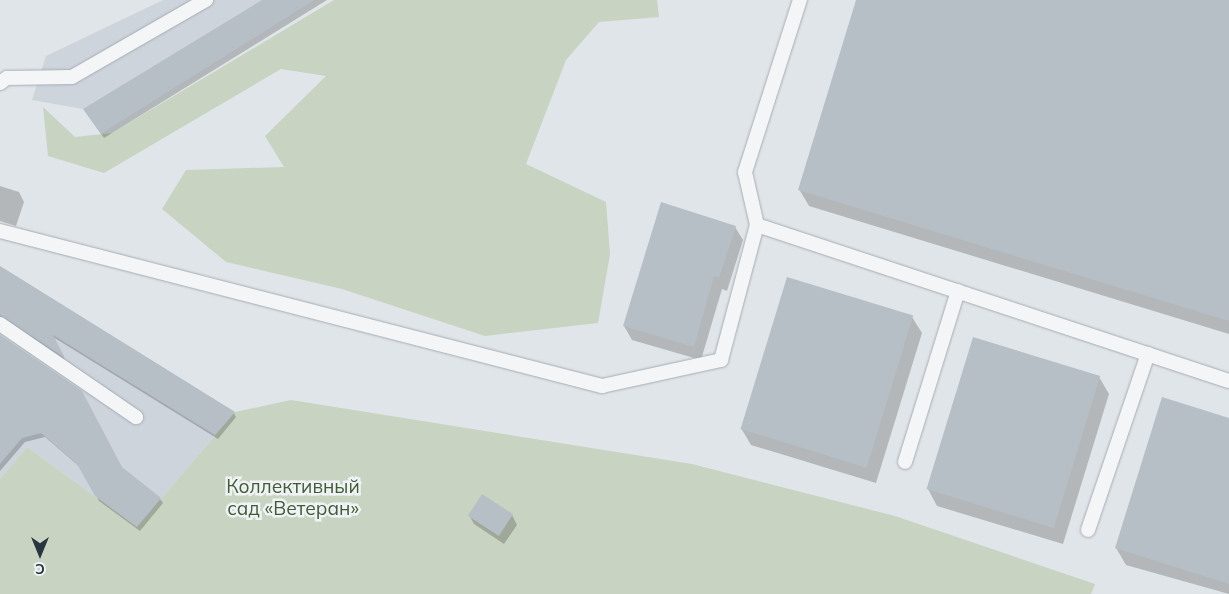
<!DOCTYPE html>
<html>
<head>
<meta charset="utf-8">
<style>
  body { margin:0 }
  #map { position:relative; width:1229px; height:594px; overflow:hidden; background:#e0e5e9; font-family:Mulish,sans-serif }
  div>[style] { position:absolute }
  .built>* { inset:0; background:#ced4db }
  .green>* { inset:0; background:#c8d3c1 }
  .shadow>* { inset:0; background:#0003 }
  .building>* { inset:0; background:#b7bfc6; transform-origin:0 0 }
  .roads { filter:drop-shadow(0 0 1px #a5acb3) drop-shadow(0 0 1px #a5acb3) }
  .lane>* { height:14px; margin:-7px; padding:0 7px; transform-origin:7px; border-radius:7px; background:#f3f5f7 }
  span { translate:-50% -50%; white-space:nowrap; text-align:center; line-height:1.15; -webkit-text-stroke:5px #eff3f6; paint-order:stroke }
  .park-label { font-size:19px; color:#425c35 }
  .north { position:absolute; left:15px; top:529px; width:50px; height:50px; -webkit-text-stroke:4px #eff3f6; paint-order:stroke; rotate:180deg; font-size:14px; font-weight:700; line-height:20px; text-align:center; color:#283441 }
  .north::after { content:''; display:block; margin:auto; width:18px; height:22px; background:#283441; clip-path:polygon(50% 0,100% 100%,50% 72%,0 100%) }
</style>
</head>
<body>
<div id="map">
  <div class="built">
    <i style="clip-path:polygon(163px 0,315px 0,101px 134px,83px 109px,32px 100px,46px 56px)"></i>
    <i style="clip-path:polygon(0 266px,235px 412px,137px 527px,27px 447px,0 479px)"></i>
  </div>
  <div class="green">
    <i style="clip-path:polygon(334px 0,657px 0,659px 17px,599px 22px,566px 60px,526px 164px,606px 202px,610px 254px,598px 323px,485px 336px,342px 289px,226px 262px,162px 209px,186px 170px,284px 167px,265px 136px,326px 76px,281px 69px,104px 173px,48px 156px,43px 107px,75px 137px,112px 133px)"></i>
    <i style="clip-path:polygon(291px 400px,692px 464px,895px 516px,1095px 584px,1091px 594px,0 594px,0 479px,27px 447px,137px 527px,235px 412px)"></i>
  </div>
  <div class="shadow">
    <i style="clip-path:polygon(264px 0,327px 0,104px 138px,87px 113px)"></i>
    <i style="clip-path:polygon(857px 0,1229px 0,1229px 334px,809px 206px,799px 189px)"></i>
    <i style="clip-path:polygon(0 186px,19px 192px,24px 202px,16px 226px,0 221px)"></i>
    <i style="clip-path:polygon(735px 227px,743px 240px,727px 291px,722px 289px,701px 360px,632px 340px,624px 326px)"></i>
    <i style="clip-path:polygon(0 267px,234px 413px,236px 417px,218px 439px,53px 337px,65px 360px,8px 321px,0 322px)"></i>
    <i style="clip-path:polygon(912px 317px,922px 333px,876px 483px,751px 445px,741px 428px)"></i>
    <i style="clip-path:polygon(0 336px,122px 469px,160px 499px,163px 503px,140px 531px,99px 501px,81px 468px,45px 437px,25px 442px,0 471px)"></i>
    <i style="clip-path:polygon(1099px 377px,1109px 394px,1063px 544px,937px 506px,928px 489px)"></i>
    <i style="clip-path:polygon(1229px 419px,1229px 594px,1126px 565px,1116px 548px)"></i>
    <i style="clip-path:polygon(469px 515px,512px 515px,517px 525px,504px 544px,474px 524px)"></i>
  </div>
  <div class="building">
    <i style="clip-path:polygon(262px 0,315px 0,101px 134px,83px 109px)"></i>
    <i style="clip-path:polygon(856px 0,1229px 0,1229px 321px,798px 190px)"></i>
    <i style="clip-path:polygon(661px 202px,736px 226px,719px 278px,714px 276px,694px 347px,623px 326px)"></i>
    <i style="clip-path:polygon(0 266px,235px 412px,215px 435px,53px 335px,65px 358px,0 315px)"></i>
    <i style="left:787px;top:277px;width:132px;height:159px;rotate:17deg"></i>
    <i style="clip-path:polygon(0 335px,82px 391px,122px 467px,161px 498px,137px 527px,95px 496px,77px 464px,41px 433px,22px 438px,0 464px)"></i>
    <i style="left:973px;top:337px;width:133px;height:159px;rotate:17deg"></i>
    <i style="clip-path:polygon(1162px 397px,1229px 418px,1229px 584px,1115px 548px)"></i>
    <i style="left:482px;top:494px;width:37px;height:26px;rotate:33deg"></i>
  </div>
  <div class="roads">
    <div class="lane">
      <i style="left:0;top:83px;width:9px;rotate:-36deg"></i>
      <i style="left:7px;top:78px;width:65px;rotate:-0.9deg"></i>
      <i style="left:72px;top:77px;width:155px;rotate:-29.9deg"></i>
      <i style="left:757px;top:225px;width:497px;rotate:18.3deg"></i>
      <i style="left:0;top:231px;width:622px;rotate:14.44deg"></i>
      <i style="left:602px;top:386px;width:122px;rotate:-12.3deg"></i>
      <i style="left:721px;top:360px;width:140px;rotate:-75.1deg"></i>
      <i style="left:757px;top:225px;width:54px;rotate:-102.8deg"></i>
      <i style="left:745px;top:172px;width:181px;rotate:-72.3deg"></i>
      <i style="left:0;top:324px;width:165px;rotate:34.4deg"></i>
      <i style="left:905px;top:462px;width:179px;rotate:-72.8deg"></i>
      <i style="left:1088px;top:530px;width:186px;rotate:-71.2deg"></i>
    </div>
  </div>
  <div class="park-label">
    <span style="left:293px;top:498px">Коллективный<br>сад «Ветеран»</span>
  </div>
  <div class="north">С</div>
</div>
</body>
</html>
